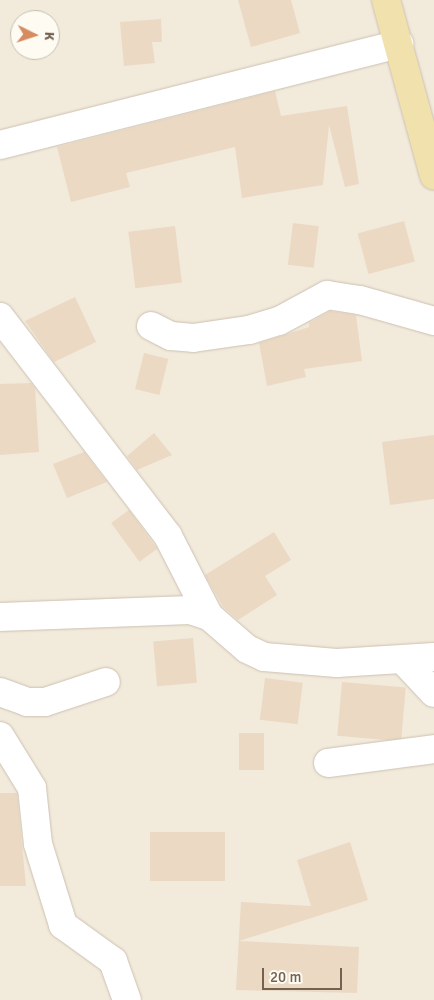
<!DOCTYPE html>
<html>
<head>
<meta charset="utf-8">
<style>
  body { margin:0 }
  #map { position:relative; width:434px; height:1000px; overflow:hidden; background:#fbf7ec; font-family:Signika,sans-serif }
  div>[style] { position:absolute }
  .residential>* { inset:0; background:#f2eadb }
  .building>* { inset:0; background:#ebd9c4; transform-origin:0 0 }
  .roads { filter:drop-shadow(0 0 1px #ccc1b2) drop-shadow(0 0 1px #ccc1b2) }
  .minor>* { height:28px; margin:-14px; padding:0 14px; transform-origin:14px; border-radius:14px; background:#fff }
  .major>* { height:28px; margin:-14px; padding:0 14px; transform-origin:14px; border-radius:14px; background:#f1e1ac }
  span { translate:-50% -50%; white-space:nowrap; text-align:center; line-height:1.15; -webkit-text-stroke:4px #fdfbf2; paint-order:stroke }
  .north { position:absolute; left:10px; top:10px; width:50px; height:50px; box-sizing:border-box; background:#fdfbf2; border:1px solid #c6beb2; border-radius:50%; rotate:94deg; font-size:14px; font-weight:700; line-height:20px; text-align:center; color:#746251 }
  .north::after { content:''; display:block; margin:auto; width:18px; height:22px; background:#d68b60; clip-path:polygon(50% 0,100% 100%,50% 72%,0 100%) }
  .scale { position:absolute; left:262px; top:968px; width:80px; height:22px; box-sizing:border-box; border:2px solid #746251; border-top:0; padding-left:6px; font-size:15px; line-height:18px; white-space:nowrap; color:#746251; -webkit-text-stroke:4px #fdfbf2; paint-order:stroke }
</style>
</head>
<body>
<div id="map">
  <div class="residential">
    <i style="clip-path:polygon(evenodd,0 0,434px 0,434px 1000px,0 1000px,0 0,20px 20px,50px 20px,50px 50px,20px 50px,20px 20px)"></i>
  </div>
  <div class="building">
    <i style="clip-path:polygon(238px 0,291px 0,300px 33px,251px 47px)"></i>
    <i style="clip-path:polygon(161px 19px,162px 42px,152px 42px,155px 63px,124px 66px,120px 22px)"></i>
    <i style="clip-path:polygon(275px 91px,281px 116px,347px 106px,359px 184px,345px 187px,329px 125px,323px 185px,242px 198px,235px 147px,126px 173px,130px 187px,71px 202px,57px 147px)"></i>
    <i style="left:404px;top:221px;width:42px;height:48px;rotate:75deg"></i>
    <i style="left:293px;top:223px;width:26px;height:42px;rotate:7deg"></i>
    <i style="left:175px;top:226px;width:57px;height:47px;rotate:83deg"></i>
    <i style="clip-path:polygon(75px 297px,96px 342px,54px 362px,25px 321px)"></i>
    <i style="clip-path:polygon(330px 311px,356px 315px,362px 361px,304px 369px,306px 377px,267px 386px,259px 343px,309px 327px,309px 323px)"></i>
    <i style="left:144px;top:353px;width:25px;height:37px;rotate:14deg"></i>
    <i style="clip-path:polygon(31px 383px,35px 388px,39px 452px,0 455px,0 384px)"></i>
    <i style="clip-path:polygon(154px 433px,172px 455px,137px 470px,127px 456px)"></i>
    <i style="clip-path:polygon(434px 435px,434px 499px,390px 505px,382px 442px)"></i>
    <i style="clip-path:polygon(84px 452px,107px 482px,67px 498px,53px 464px)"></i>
    <i style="left:129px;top:510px;width:48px;height:22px;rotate:54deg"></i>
    <i style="clip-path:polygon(274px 532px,291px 560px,265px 576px,277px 595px,238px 620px,223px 607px,205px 575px)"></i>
    <i style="left:193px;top:638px;width:45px;height:40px;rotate:85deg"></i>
    <i style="left:265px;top:678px;width:38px;height:42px;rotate:7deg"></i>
    <i style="left:342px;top:682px;width:64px;height:54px;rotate:5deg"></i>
    <i style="left:239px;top:733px;width:25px;height:37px"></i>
    <i style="clip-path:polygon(0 793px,17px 793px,26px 886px,0 886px)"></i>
    <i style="left:150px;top:832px;width:75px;height:49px"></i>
    <i style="clip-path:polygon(350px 842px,368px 900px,239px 941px,359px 947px,357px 993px,236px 990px,241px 902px,311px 906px,297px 860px)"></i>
  </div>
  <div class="roads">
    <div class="minor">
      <i style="left:0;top:145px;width:412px;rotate:-14.2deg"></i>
      <i style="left:0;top:317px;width:276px;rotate:52.5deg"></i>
      <i style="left:168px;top:536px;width:90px;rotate:62.9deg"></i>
      <i style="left:151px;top:326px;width:22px;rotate:27deg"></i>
      <i style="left:171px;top:336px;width:22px;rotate:5deg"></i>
      <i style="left:193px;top:338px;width:57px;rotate:-8.1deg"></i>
      <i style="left:249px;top:330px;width:31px;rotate:-17deg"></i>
      <i style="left:279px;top:321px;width:55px;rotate:-28.4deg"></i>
      <i style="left:327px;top:295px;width:33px;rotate:9deg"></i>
      <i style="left:360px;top:300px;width:77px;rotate:15.8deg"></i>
      <i style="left:0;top:617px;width:190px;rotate:-2.1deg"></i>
      <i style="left:190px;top:610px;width:20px;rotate:18deg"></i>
      <i style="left:209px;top:616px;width:50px;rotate:41deg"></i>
      <i style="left:247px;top:649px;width:19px;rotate:25deg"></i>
      <i style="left:264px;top:657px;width:73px;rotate:4.7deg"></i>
      <i style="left:337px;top:663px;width:97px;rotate:-3.5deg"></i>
      <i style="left:403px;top:660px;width:45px;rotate:46.8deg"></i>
      <i style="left:0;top:692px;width:29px;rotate:20deg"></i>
      <i style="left:27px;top:702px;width:18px"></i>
      <i style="left:45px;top:702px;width:64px;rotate:-18.2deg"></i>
      <i style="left:0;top:736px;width:61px;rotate:58.4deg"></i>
      <i style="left:32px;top:788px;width:56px;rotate:83.9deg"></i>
      <i style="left:38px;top:844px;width:85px;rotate:72.8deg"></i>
      <i style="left:63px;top:925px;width:62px;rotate:35.8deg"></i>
      <i style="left:113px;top:961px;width:41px;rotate:70.3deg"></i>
      <i style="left:328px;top:763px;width:107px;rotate:-7.5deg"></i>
    </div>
    <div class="major">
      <i style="left:386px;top:0;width:182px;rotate:74.7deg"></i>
    </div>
  </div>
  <div class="north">K</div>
  <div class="scale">20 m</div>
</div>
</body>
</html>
